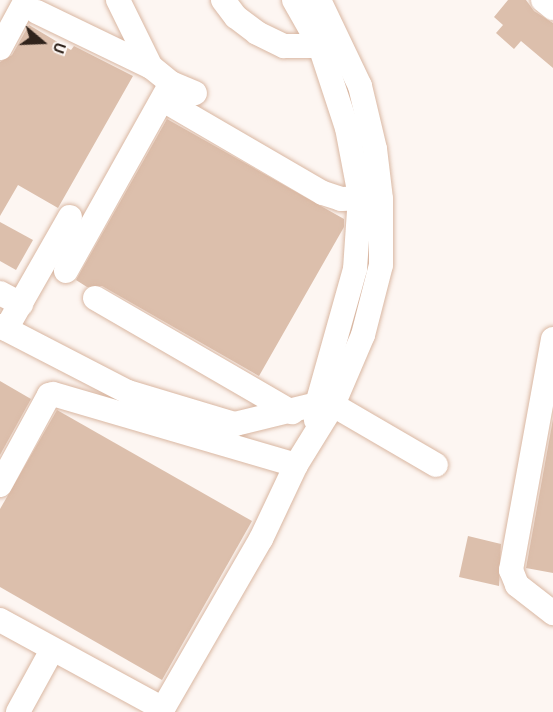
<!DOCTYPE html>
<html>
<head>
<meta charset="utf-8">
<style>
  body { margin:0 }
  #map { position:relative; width:553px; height:712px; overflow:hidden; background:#fdf6f2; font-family:"Alegreya Sans",sans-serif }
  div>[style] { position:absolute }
  .building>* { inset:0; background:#dcbfac }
  .roads { filter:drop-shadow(0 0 2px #d9b7a2) drop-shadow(0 0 2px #d9b7a2) }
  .minor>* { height:24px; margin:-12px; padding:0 12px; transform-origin:12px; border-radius:12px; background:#fff }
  span { translate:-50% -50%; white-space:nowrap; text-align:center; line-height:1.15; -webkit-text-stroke:4.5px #fdf6f2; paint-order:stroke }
  .north { position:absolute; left:12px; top:12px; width:60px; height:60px; -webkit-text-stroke:4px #fdf6f2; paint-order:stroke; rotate:109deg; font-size:16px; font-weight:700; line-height:24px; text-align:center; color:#30231b }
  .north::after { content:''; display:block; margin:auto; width:21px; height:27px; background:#30231b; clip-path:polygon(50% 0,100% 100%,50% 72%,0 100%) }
</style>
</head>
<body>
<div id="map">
  <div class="building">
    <i style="clip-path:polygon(508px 0,526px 0,534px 11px,553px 23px,553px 68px,521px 41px,514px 49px,496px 33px,503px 25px,494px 17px)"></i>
    <i style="clip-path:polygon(29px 25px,71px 50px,74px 46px,133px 76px,58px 208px,18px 185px,0 216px,0 62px,12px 55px)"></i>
    <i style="clip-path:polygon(167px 119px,344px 219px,344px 227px,259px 376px,102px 286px,87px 287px,76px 280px)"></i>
    <i style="clip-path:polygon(0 222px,33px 240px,16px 270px,0 261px)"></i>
    <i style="clip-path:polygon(0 381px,31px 399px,0 455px)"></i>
    <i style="clip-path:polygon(57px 410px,252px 521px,162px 680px,0 587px,0 509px)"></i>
    <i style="clip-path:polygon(553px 419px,553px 573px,526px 568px)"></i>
    <i style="clip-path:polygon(468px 536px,501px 544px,499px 586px,459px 577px)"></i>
  </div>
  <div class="roads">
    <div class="minor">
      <i style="left:223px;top:0;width:21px;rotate:53deg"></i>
      <i style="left:236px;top:17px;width:26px;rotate:37deg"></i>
      <i style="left:257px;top:33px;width:30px;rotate:26deg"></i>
      <i style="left:284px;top:46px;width:36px"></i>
      <i style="left:320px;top:46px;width:13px;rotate:-29deg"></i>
      <i style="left:294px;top:0;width:53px;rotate:60.5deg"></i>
      <i style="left:320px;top:46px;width:86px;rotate:71.8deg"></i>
      <i style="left:347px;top:128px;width:69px;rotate:79.2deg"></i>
      <i style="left:360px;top:196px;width:73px;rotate:93.9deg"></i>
      <i style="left:355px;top:269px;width:140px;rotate:105.7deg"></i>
      <i style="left:317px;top:404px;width:16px;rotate:94deg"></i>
      <i style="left:543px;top:0;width:13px;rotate:39deg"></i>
      <i style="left:37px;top:12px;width:127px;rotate:25.8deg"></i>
      <i style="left:0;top:48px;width:55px;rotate:-61.6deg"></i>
      <i style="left:171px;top:83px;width:26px;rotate:23deg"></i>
      <i style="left:163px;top:100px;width:185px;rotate:30.2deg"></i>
      <i style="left:323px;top:193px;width:19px;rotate:18deg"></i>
      <i style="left:341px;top:199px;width:35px;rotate:-2deg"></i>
      <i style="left:66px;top:271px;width:215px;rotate:-60.8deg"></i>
      <i style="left:171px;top:83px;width:26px;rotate:-141deg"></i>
      <i style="left:151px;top:67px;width:75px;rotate:-116.2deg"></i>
      <i style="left:0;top:293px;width:24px;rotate:28deg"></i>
      <i style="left:95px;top:298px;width:228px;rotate:30.1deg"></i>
      <i style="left:0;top:326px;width:144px;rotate:27.3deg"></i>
      <i style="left:128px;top:392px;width:112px;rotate:16.7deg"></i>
      <i style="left:235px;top:424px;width:84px;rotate:-13.7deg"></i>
      <i style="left:317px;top:404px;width:16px;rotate:4deg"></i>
      <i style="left:333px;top:405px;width:119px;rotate:30.2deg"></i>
      <i style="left:6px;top:329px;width:129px;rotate:-60.3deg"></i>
      <i style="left:553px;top:339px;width:235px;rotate:100.3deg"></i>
      <i style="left:511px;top:570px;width:16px;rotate:68deg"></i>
      <i style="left:517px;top:585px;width:46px;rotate:37.9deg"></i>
      <i style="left:0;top:485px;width:102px;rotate:-61.4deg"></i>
      <i style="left:49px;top:395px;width:4px;rotate:-14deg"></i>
      <i style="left:53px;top:394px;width:253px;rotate:16.3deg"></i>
      <i style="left:0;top:620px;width:186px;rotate:28.6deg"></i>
      <i style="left:18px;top:712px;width:71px;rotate:-61.3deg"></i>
      <i style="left:161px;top:712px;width:200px;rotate:-60deg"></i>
      <i style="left:261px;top:539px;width:82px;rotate:-64.7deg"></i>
      <i style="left:296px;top:465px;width:70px;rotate:-58.3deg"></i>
      <i style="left:333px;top:405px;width:76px;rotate:-66.8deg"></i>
      <i style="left:363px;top:335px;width:72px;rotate:-75.6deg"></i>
      <i style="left:381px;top:265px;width:66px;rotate:-90deg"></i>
      <i style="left:381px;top:199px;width:50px;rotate:-96.8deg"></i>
      <i style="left:375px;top:149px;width:65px;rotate:-103.4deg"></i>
      <i style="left:360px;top:86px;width:95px;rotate:-115.5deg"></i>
    </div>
  </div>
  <div class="north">U</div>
</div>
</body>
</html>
